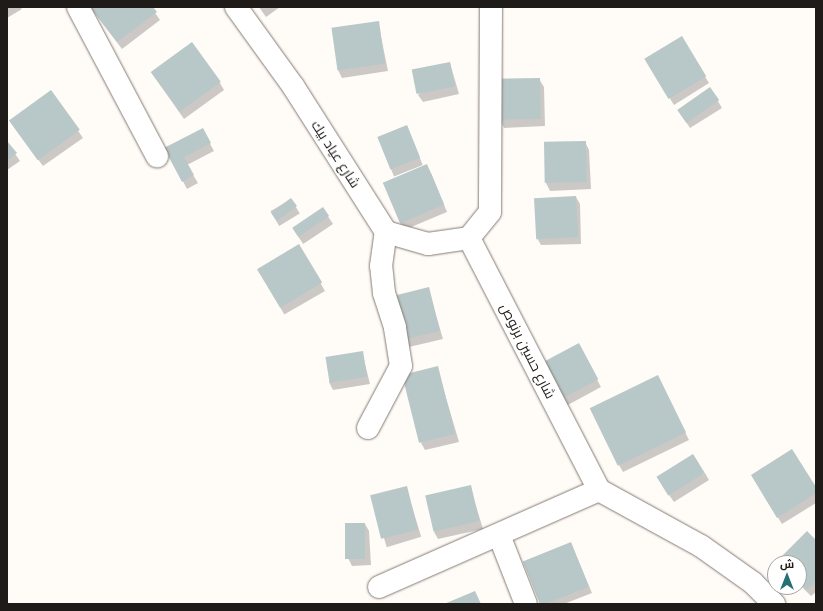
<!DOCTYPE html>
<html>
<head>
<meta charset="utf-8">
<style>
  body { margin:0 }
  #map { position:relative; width:823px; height:611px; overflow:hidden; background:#fffbf7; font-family:Poppins,Cairo,sans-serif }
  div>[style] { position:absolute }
  .shadow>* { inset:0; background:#0003; transform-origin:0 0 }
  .building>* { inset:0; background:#b8c7c7; transform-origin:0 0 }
  .roads { filter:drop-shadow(0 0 1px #847b73) drop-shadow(0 0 1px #847b73) }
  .street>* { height:22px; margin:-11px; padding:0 11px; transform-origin:11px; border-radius:11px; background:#fff }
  span { translate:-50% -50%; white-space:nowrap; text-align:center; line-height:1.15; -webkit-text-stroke:3.5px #fff; paint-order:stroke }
  .street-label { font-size:14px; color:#1e1b18 }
  .frame { position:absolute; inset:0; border:8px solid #1e1b18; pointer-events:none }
  .north { position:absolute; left:767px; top:555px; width:40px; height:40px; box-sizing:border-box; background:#fff; border:1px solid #a5a4a3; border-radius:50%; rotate:0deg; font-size:11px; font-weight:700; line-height:16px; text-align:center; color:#1e1b18 }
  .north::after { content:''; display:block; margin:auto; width:14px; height:18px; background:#257073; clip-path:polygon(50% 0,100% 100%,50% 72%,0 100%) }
</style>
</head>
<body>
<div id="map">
  <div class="shadow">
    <i style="clip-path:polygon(7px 7px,20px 7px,22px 9px,7px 18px)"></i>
    <i style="clip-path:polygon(90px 7px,151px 7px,160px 20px,122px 49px)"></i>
    <i style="clip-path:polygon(259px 7px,280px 7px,266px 17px)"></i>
    <i style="clip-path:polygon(378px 22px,388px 71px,342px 78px,338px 70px)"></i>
    <i style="clip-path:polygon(681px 38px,709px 83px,674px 105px,650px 67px)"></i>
    <i style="clip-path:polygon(450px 63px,459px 94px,423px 102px,418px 95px)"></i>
    <i style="clip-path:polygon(151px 72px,220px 83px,224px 90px,184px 119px)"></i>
    <i style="clip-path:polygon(539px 79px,544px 87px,545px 126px,504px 128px,500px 120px)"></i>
    <i style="clip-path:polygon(710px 88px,722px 108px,690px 128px,682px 116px)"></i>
    <i style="clip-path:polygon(51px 91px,83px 138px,43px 166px,14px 127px)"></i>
    <i style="left:407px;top:126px;width:42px;height:31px;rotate:68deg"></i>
    <i style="clip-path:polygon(202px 129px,214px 151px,187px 165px,198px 183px,187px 189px,166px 149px)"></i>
    <i style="clip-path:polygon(7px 142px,20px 161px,7px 170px)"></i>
    <i style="clip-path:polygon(585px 142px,589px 150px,591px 189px,550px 191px,546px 183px)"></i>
    <i style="clip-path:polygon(431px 173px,447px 212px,404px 230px,400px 222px)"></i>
    <i style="clip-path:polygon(576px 197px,580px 204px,581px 244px,541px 245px,537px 238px)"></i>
    <i style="left:291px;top:199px;width:17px;height:24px;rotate:59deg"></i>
    <i style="left:323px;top:209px;width:18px;height:36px;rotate:56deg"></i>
    <i style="left:299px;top:246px;width:52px;height:47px;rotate:60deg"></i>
    <i style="clip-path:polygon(428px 288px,443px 339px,409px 347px,404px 340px)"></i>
    <i style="clip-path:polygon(362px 352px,370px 384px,333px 390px,329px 382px)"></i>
    <i style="clip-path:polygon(582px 352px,601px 387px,566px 406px,542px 364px)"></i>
    <i style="clip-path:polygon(437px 367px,459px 442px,425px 450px,421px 443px)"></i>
    <i style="clip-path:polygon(661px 384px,689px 440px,623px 472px,619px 465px)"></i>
    <i style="clip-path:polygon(705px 473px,709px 480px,674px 502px,662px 485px)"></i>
    <i style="clip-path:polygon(756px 482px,816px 489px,816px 503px,782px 524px)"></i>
    <i style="clip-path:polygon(470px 486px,483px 529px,438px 539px,434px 532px)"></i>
    <i style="left:406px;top:487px;width:52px;height:36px;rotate:73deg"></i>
    <i style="clip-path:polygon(365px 524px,369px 531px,371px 565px,352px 566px,348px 558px)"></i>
    <i style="clip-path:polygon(807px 533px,816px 542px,816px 592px,811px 596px,799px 584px,799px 563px,779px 561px)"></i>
    <i style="clip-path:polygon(571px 544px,592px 593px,564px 604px,541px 604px,524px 562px)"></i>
  </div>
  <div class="building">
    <i style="clip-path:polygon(90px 7px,153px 7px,157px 12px,117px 42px)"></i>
    <i style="left:379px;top:21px;width:43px;height:48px;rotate:82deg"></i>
    <i style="left:682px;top:36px;width:47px;height:44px;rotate:59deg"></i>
    <i style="left:192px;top:42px;width:49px;height:51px;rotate:54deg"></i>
    <i style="left:450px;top:62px;width:25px;height:39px;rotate:79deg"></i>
    <i style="left:540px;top:78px;width:41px;height:42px;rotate:89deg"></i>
    <i style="left:710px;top:87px;width:16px;height:40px;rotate:55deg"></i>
    <i style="left:51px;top:90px;width:49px;height:52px;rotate:54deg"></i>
    <i style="left:407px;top:125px;width:35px;height:32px;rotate:68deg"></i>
    <i style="clip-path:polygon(203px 128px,211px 143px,184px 157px,194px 175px,182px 182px,164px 148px)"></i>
    <i style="clip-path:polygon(7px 141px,17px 153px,7px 160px)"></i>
    <i style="left:586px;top:141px;width:41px;height:42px;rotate:89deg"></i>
    <i style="left:427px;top:164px;width:44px;height:48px;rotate:67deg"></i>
    <i style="left:576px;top:196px;width:41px;height:42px;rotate:87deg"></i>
    <i style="left:291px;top:198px;width:10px;height:25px;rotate:53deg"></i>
    <i style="left:323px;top:207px;width:11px;height:37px;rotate:56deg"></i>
    <i style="left:299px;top:244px;width:45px;height:49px;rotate:59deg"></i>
    <i style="left:429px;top:287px;width:45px;height:38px;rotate:76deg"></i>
    <i style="left:579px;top:343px;width:41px;height:43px;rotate:62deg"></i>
    <i style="left:363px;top:351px;width:26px;height:38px;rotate:81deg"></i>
    <i style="left:438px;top:366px;width:70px;height:37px;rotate:76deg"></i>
    <i style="left:658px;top:375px;width:64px;height:76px;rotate:64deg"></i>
    <i style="clip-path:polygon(792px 449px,816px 487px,816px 493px,777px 518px,751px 475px)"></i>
    <i style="left:693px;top:454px;width:22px;height:43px;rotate:58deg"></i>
    <i style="left:471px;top:485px;width:37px;height:47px;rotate:77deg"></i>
    <i style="left:407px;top:486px;width:45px;height:38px;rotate:76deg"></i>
    <i style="left:345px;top:523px;width:20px;height:36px"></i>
    <i style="clip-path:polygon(807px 531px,816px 540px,816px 580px,807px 590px,799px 582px,799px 563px,777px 561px)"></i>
    <i style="left:571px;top:542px;width:48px;height:52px;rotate:68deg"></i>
    <i style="clip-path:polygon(475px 591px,481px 604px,444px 604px)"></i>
  </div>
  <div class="roads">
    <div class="street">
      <i style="left:78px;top:7px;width:169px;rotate:62.1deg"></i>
      <i style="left:236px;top:7px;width:97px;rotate:54.2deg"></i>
      <i style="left:293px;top:86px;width:173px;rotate:57.5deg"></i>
      <i style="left:386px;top:232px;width:44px;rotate:15.9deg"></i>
      <i style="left:428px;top:244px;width:41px;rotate:-8.3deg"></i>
      <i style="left:491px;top:7px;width:205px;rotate:90.3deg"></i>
      <i style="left:490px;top:212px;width:33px;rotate:129deg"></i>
      <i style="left:469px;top:238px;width:284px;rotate:62.7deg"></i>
      <i style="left:599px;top:490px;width:116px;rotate:28.8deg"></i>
      <i style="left:701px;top:546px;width:64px;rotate:35.4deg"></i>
      <i style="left:753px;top:583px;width:30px;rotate:45deg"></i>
      <i style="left:368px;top:428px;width:70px;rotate:-62deg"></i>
      <i style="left:401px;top:366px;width:39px;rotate:-99deg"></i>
      <i style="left:395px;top:327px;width:36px;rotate:-108deg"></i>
      <i style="left:384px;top:293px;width:27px;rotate:-96deg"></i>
      <i style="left:381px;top:266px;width:34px;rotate:-82deg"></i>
      <i style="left:499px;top:535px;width:74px;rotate:68.6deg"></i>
      <i style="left:379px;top:587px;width:240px;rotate:-23.8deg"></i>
    </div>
  </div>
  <div class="street-label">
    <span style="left:336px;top:154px;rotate:57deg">شارع عياد بيك</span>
    <span style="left:528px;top:351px;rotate:63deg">شارع حسين برنوص</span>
  </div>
  <div class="frame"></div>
  <div class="north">ش</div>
</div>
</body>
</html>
